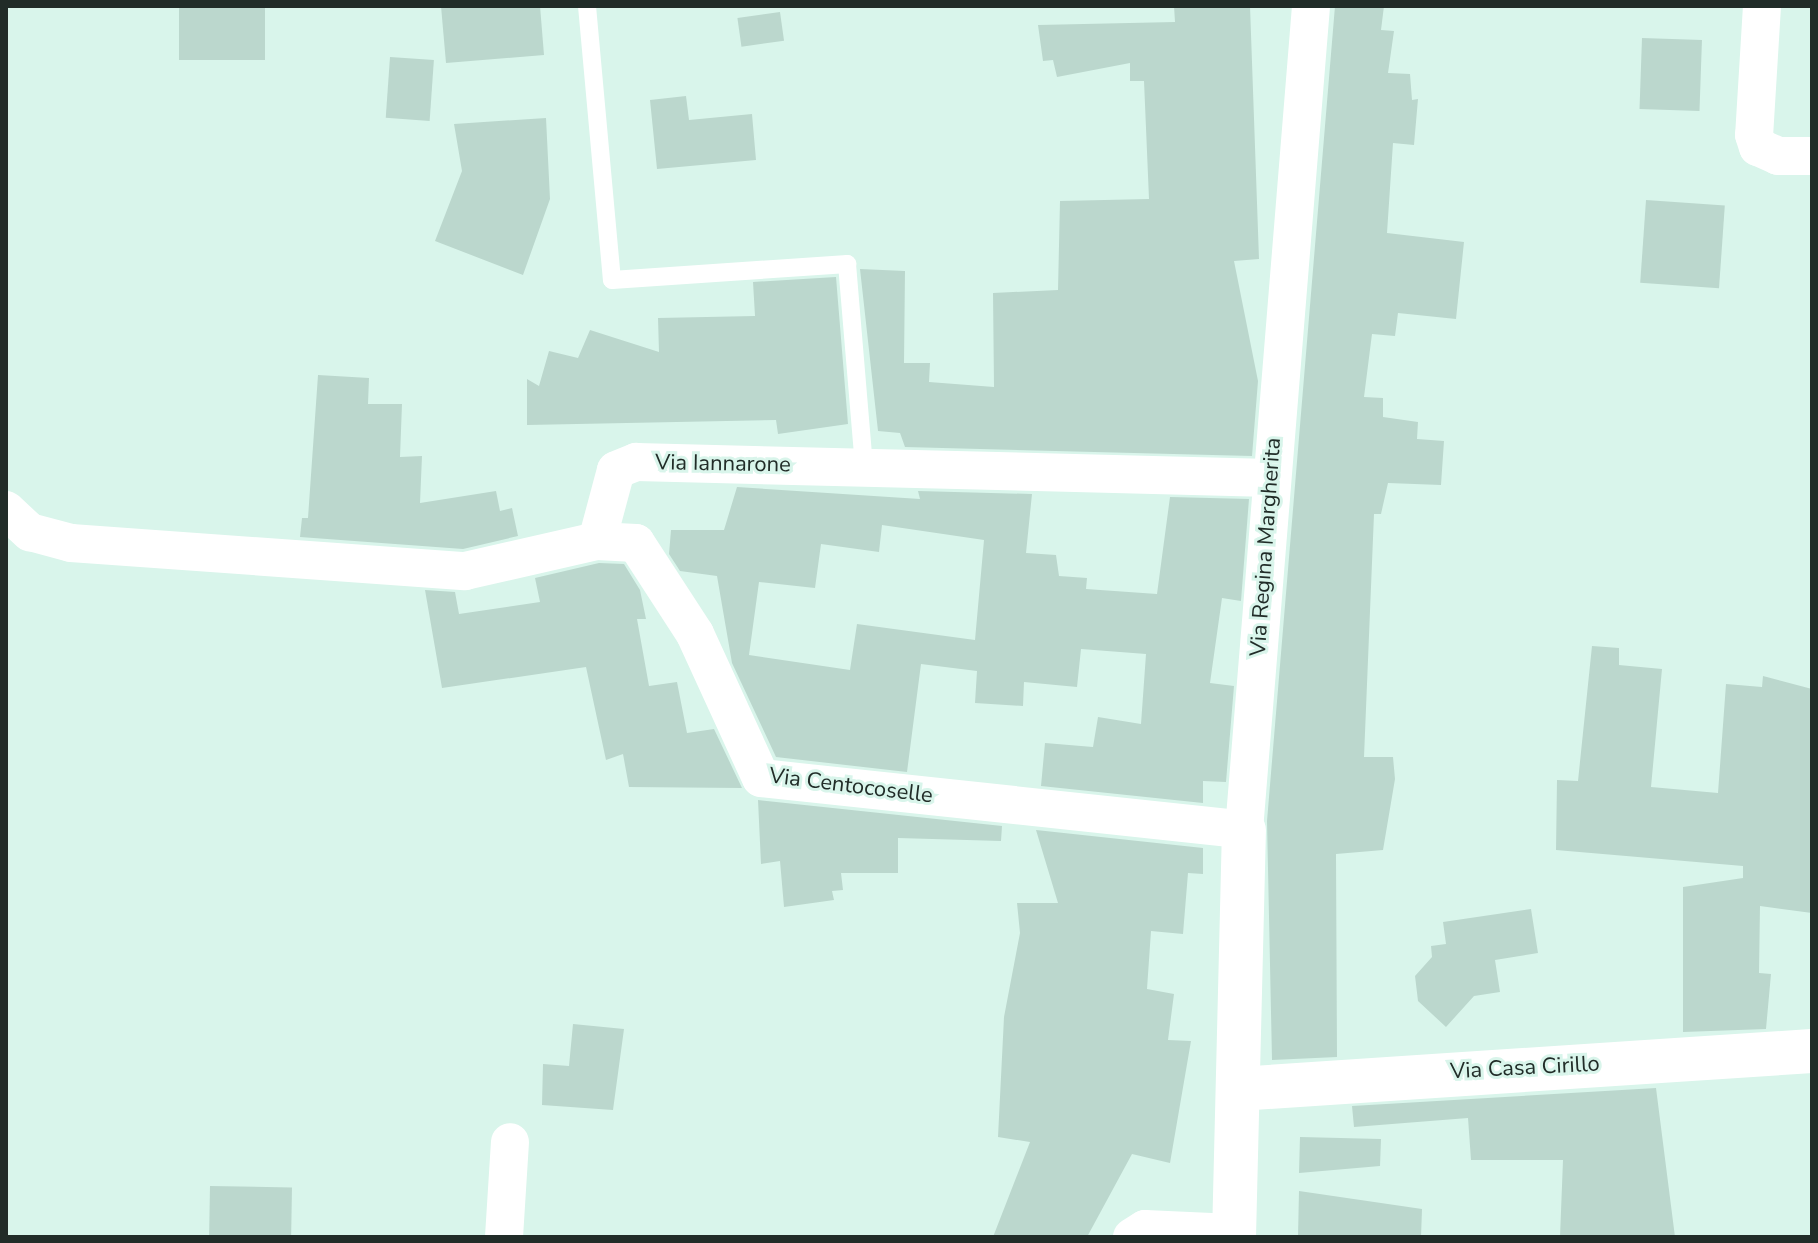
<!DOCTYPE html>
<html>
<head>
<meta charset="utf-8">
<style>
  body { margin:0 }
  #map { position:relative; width:1818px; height:1243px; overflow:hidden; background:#d9f5eb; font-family:"Nunito Sans",sans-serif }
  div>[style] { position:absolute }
  .building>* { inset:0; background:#bbd7cd; transform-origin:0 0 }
  .service>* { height:18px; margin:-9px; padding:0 9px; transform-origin:9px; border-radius:9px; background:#fff }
  .minor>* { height:38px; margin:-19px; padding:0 19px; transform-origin:19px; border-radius:19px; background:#fff }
  .tertiary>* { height:44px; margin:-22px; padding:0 22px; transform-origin:22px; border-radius:22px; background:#fff }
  span { translate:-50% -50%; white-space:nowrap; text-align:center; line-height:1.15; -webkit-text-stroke:6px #d9f5eb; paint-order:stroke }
  .street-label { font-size:22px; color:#212c28 }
  .frame { position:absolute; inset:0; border:8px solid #212c28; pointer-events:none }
</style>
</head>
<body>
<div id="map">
  <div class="building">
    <i style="left:179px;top:6px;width:86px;height:54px"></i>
    <i style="clip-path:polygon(441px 6px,540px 6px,544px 55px,446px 63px)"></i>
    <i style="clip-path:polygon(1174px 6px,1250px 6px,1259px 259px,1234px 261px,1258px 381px,1252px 456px,905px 447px,900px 433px,878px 431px,860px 269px,905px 271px,904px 363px,930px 363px,929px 382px,994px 387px,993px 293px,1058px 290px,1060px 201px,1149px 199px,1144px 81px,1130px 81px,1130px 63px,1057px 77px,1053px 60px,1043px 61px,1038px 25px,1175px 22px)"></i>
    <i style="clip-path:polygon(1335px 6px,1384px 6px,1381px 30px,1394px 31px,1388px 73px,1410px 74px,1412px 100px,1418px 99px,1414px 145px,1393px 143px,1387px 233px,1464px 242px,1456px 319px,1398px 313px,1395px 336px,1372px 334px,1364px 397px,1383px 398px,1383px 417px,1418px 422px,1417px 439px,1444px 441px,1441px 485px,1388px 483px,1381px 514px,1374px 514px,1364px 757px,1393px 757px,1395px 779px,1383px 850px,1336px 854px,1337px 1057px,1272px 1060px,1267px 821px)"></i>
    <i style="left:780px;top:12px;width:29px;height:43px;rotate:82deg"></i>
    <i style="left:1642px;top:38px;width:60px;height:71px;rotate:2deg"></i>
    <i style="left:390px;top:57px;width:44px;height:61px;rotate:4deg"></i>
    <i style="clip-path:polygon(686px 96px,689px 120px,752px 114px,756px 160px,657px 169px,650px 100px)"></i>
    <i style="clip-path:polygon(546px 118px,550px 199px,523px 275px,435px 241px,462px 171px,454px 124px)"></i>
    <i style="left:1646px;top:200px;width:79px;height:83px;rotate:4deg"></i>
    <i style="clip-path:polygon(836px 277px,848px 424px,778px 434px,776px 420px,527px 425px,527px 379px,539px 386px,549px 351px,578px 358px,590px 330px,659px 352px,658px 318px,755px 316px,753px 282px)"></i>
    <i style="clip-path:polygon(318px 375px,369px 378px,368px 404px,402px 404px,400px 457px,422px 456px,420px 503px,496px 491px,500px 511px,512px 508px,518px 536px,463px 549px,300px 537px,302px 518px,308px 518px)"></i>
    <i style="clip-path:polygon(evenodd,737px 487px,920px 499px,918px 491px,1032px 494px,1026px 553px,1056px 555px,1059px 576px,1087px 578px,1086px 589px,1157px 594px,1170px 497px,1249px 499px,1241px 601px,1222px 598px,1210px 683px,1234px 686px,1226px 782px,1203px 781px,1203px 803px,1041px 786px,1045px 743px,1093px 747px,1098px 717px,1141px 724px,1146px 654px,1081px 649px,1077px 687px,1024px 682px,1023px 706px,975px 703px,977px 671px,921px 664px,907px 772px,776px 757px,732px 663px,717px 576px,680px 571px,669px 554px,671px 530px,724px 530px,737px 487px,882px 525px,984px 540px,975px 640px,857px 624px,850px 670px,749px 655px,759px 582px,815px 588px,821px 544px,879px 552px,882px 525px)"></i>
    <i style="clip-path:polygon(599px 563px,624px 564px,640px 590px,646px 619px,637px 619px,649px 686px,677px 682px,687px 733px,714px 729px,742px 788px,629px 787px,623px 754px,606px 760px,586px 667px,442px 688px,425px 590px,455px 592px,459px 614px,540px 602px,535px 578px)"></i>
    <i style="clip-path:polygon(1592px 646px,1619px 648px,1619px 665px,1662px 669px,1651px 787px,1718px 793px,1726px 684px,1762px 687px,1763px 676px,1812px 689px,1812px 913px,1760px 906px,1759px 973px,1771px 974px,1766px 1029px,1683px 1032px,1683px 887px,1743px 878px,1743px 866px,1556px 850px,1557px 780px,1578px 781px)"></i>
    <i style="clip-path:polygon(758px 800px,1002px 826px,1001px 841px,898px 838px,898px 873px,841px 873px,843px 890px,832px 891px,834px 900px,784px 907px,780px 861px,761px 864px)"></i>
    <i style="clip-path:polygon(1036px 830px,1203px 848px,1203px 874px,1188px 873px,1183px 934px,1151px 931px,1147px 989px,1174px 994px,1168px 1040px,1191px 1041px,1170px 1163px,1132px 1154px,1087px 1237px,993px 1237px,1030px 1142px,998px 1137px,1004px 1017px,1020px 933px,1017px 903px,1058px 903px)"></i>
    <i style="clip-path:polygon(1531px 909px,1538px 953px,1495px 960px,1500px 992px,1474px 996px,1446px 1027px,1418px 1001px,1415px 976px,1432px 957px,1431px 946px,1446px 944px,1443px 922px)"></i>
    <i style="clip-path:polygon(573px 1024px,624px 1029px,613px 1110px,542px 1105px,543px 1064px,569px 1066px)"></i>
    <i style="clip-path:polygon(1656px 1088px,1675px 1237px,1560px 1237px,1563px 1160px,1471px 1160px,1468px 1118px,1354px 1127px,1352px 1106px)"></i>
    <i style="clip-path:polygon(1300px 1137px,1381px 1139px,1380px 1166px,1299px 1173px)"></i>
    <i style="left:210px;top:1186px;width:82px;height:51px;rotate:1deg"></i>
    <i style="clip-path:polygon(1299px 1191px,1422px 1209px,1421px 1237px,1298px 1237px)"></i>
  </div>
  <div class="service">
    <i style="left:587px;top:6px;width:275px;rotate:84.8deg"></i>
    <i style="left:612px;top:280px;width:236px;rotate:-3.9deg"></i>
    <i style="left:847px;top:264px;width:204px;rotate:85.2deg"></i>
  </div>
  <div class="minor">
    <i style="left:1762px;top:6px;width:129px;rotate:93.5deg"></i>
    <i style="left:1754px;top:135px;width:13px;rotate:72deg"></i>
    <i style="left:1758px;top:147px;width:22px;rotate:24deg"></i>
    <i style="left:1778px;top:156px;width:34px"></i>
    <i style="left:6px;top:510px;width:33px;rotate:43deg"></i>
    <i style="left:30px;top:532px;width:42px;rotate:15deg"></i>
    <i style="left:71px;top:543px;width:395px;rotate:4.1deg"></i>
    <i style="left:465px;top:571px;width:135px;rotate:-12.8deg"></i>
    <i style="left:597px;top:541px;width:39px;rotate:3deg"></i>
    <i style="left:636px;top:543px;width:108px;rotate:57deg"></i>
    <i style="left:695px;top:634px;width:158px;rotate:65.4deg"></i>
    <i style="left:761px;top:778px;width:486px;rotate:6.1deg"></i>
    <i style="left:1244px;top:830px;width:827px;rotate:-85.35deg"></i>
    <i style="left:597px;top:541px;width:73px;rotate:-75deg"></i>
    <i style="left:616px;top:470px;width:22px;rotate:-22deg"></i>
    <i style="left:636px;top:462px;width:635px;rotate:1.44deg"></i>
    <i style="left:504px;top:1237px;width:95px;rotate:-86.4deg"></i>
    <i style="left:1132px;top:1237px;width:15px;rotate:-32deg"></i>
    <i style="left:1145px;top:1229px;width:88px;rotate:2.6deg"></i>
  </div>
  <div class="tertiary">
    <i style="left:1238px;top:1089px;width:575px;rotate:-3.79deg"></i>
    <i style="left:1234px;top:1237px;width:407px;rotate:-88.6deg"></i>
  </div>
  <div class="street-label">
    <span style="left:723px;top:464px;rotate:1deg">Via Iannarone</span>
    <span style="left:1266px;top:547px;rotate:-86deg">Via Regina Margherita</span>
    <span style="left:851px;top:786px;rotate:7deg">Via Centocoselle</span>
    <span style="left:1525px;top:1068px;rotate:-3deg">Via Casa Cirillo</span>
  </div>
  <div class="frame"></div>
</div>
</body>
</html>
